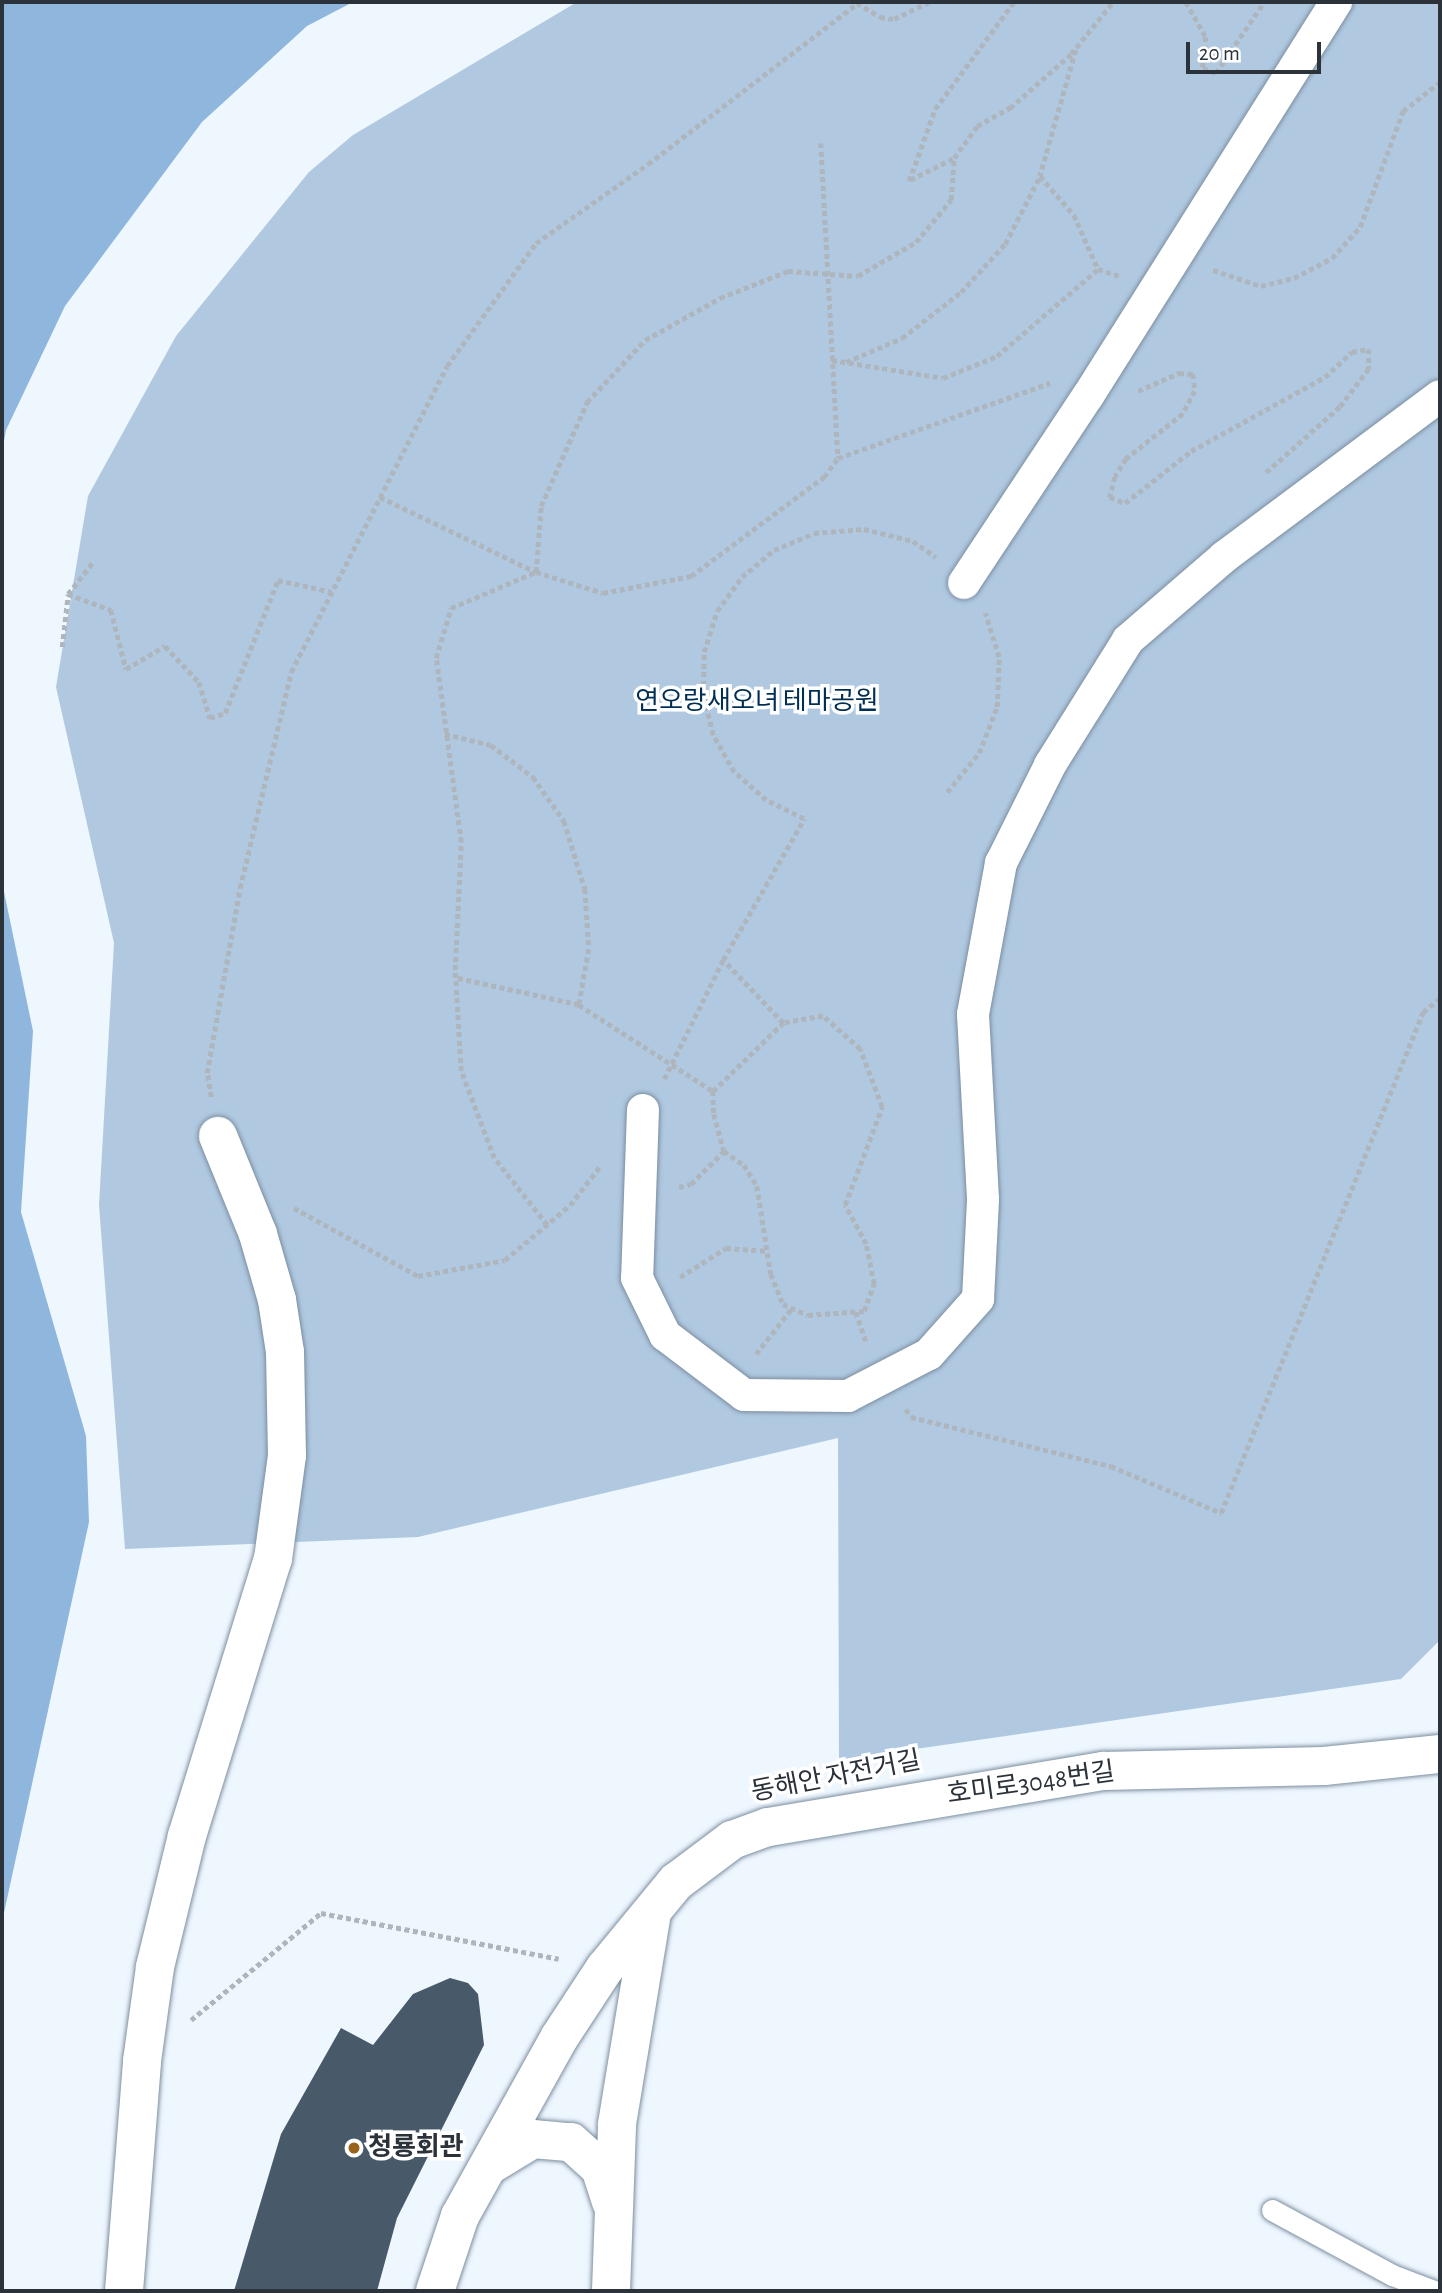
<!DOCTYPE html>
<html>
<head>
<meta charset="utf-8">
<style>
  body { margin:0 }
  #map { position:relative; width:1442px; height:2293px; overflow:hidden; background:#eef6fe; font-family:"Alegreya Sans","Noto Sans KR",sans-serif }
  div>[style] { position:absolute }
  .green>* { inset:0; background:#b0c9e1 }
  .water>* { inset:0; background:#8fb6dd }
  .building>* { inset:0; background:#485969 }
  .path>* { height:4.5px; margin-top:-2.25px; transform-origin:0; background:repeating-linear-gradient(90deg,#aeb5bd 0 5px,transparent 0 8.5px) }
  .roads { filter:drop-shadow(0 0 2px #7c8ea0) drop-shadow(0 0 2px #7c8ea0) }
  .service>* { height:21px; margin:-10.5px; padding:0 10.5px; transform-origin:10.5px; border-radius:10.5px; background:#fff }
  .pedestrian>* { height:32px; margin:-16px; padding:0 16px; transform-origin:16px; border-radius:16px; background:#fff }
  .minor>* { height:38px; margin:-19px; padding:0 19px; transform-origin:19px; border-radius:19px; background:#fff }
  .dots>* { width:19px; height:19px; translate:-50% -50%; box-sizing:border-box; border:4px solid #fff; border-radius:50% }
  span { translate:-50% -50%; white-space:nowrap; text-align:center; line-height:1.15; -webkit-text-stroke:7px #fff; paint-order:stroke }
  .park-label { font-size:26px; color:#002f53 }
  .street-label { font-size:26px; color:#2b323a }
  .poi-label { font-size:26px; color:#2b323a; font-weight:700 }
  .left { translate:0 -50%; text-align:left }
  .frame { position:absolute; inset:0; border:4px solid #2b323a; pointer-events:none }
  .scale { position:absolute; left:1186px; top:42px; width:135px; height:32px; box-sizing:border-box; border:4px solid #2b323a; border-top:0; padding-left:9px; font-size:21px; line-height:24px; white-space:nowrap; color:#2b323a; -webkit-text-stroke:5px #fff; paint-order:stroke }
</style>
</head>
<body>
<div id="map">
  <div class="green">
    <i style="clip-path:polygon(577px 2px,1440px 2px,1440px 1640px,1401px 1679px,839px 1760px,838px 1438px,418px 1537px,125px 1549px,99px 1205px,114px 943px,56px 687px,88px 496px,176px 336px,309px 172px,353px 135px)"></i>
  </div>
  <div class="water">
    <i style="clip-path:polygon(2px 2px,353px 2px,307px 26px,202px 122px,65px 306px,6px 430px,2px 452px)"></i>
    <i style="clip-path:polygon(2px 882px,33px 1031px,21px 1212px,86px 1436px,89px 1522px,2px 1922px)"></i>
  </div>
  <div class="building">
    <i style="clip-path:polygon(450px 1978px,468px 1983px,478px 1994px,484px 2045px,397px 2218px,377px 2291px,234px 2291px,281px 2134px,341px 2028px,373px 2045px,413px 1994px)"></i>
  </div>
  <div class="path">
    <i style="left:1186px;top:2px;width:40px;rotate:60.3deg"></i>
    <i style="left:1206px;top:37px;width:31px;rotate:96deg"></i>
    <i style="left:1203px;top:68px;width:14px;rotate:21deg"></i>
    <i style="left:1216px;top:73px;width:86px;rotate:-55.9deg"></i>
    <i style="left:857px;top:3px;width:27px;rotate:31deg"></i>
    <i style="left:880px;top:17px;width:14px;rotate:8deg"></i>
    <i style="left:894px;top:19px;width:39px;rotate:-26deg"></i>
    <i style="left:1076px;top:50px;width:131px;rotate:105.9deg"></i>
    <i style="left:1040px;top:176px;width:52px;rotate:48.9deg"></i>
    <i style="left:1074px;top:215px;width:59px;rotate:66deg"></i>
    <i style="left:1098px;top:269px;width:22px;rotate:18deg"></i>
    <i style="left:821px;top:143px;width:315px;rotate:86.9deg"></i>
    <i style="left:838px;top:458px;width:225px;rotate:-19.5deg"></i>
    <i style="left:953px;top:159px;width:49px;rotate:153.4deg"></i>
    <i style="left:909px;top:181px;width:77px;rotate:-70.1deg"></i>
    <i style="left:935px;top:109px;width:133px;rotate:-53.6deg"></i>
    <i style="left:1213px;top:270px;width:51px;rotate:18.4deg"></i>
    <i style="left:1261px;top:286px;width:34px;rotate:-14deg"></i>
    <i style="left:1294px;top:278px;width:43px;rotate:-27.8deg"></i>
    <i style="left:1332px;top:258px;width:42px;rotate:-47.9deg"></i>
    <i style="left:1360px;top:227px;width:124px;rotate:-69.7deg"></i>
    <i style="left:1403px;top:111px;width:47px;rotate:-38.1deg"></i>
    <i style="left:832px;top:360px;width:112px;rotate:9.2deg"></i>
    <i style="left:943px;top:378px;width:58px;rotate:-22.2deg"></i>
    <i style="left:997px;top:356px;width:133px;rotate:-40.7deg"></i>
    <i style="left:846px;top:362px;width:61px;rotate:-23.2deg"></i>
    <i style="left:902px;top:338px;width:75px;rotate:-37.9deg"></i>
    <i style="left:961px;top:292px;width:65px;rotate:-47.5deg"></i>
    <i style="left:1005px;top:244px;width:76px;rotate:-62.8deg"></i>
    <i style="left:1138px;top:391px;width:45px;rotate:-23.7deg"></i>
    <i style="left:1179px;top:373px;width:14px;rotate:4deg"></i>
    <i style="left:1193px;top:374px;width:17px;rotate:83deg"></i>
    <i style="left:1195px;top:391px;width:26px;rotate:118deg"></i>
    <i style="left:1183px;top:414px;width:73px;rotate:141.7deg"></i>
    <i style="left:1126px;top:459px;width:21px;rotate:121deg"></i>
    <i style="left:1115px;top:477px;width:21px;rotate:104deg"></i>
    <i style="left:1110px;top:497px;width:16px;rotate:22deg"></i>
    <i style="left:1125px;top:503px;width:84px;rotate:-38.2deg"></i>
    <i style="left:1191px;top:451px;width:153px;rotate:-28.9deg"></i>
    <i style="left:1325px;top:377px;width:37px;rotate:-43deg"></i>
    <i style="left:1352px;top:352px;width:17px;rotate:-10deg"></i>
    <i style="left:1369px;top:349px;width:20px;rotate:90deg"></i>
    <i style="left:1369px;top:369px;width:48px;rotate:127.3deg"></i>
    <i style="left:1340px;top:407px;width:99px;rotate:138.3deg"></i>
    <i style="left:380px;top:497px;width:173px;rotate:25.7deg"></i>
    <i style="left:536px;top:572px;width:70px;rotate:17.4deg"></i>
    <i style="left:603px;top:593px;width:90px;rotate:-10.9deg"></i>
    <i style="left:691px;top:576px;width:166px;rotate:-36.7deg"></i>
    <i style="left:824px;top:477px;width:24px;rotate:-54deg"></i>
    <i style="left:68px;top:594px;width:41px;rotate:-52deg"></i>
    <i style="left:62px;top:647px;width:53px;rotate:-83.5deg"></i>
    <i style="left:68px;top:594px;width:46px;rotate:20.4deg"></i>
    <i style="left:111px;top:610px;width:61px;rotate:75.7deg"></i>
    <i style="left:126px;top:669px;width:45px;rotate:-30.5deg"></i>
    <i style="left:165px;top:646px;width:50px;rotate:46.6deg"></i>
    <i style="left:199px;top:682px;width:38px;rotate:73deg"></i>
    <i style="left:210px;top:718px;width:16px;rotate:-18deg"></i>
    <i style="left:225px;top:713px;width:143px;rotate:-68.3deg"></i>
    <i style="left:278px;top:580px;width:55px;rotate:12.5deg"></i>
    <i style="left:445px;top:734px;width:47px;rotate:13.4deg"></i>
    <i style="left:491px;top:745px;width:53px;rotate:37.3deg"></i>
    <i style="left:533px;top:777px;width:54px;rotate:54.8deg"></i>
    <i style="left:564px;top:821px;width:71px;rotate:72.8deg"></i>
    <i style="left:585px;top:889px;width:60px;rotate:86.2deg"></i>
    <i style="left:589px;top:949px;width:57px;rotate:100.1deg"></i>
    <i style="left:579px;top:1005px;width:126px;rotate:-167.6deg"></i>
    <i style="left:947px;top:792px;width:50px;rotate:-50.6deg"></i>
    <i style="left:979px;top:753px;width:49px;rotate:-68.6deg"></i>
    <i style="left:997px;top:707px;width:50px;rotate:-87.7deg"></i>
    <i style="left:999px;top:657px;width:46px;rotate:-107.7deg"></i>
    <i style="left:579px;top:1005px;width:159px;rotate:32.7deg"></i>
    <i style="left:713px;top:1091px;width:23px;rotate:88deg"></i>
    <i style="left:714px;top:1114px;width:38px;rotate:75deg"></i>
    <i style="left:724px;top:1151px;width:24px;rotate:35deg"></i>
    <i style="left:744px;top:1165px;width:25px;rotate:58deg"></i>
    <i style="left:757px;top:1186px;width:89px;rotate:81deg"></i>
    <i style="left:771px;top:1274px;width:32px;rotate:68deg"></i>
    <i style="left:783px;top:1304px;width:27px;rotate:24deg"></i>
    <i style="left:808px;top:1315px;width:56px;rotate:-4.1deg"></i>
    <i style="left:864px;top:1311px;width:29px;rotate:-70deg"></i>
    <i style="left:874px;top:1284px;width:41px;rotate:-101.3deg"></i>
    <i style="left:866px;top:1244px;width:44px;rotate:-118.3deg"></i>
    <i style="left:845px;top:1205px;width:105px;rotate:-69.3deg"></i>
    <i style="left:882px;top:1107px;width:62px;rotate:-110.8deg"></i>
    <i style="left:860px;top:1049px;width:50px;rotate:-138.3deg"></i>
    <i style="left:823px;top:1016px;width:41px;rotate:170.1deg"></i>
    <i style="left:783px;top:1023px;width:87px;rotate:-133.6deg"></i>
    <i style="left:664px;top:1079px;width:133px;rotate:-63.6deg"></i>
    <i style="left:723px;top:960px;width:163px;rotate:-60.1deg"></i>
    <i style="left:804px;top:819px;width:42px;rotate:-153.4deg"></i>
    <i style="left:766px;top:800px;width:43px;rotate:-138.8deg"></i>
    <i style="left:734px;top:772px;width:43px;rotate:-119.6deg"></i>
    <i style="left:713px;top:735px;width:42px;rotate:-103.7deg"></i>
    <i style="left:703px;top:694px;width:42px;rotate:-88.6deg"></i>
    <i style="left:704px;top:652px;width:43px;rotate:-72.4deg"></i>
    <i style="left:717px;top:611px;width:42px;rotate:-53.7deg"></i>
    <i style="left:742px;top:577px;width:42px;rotate:-40.2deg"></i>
    <i style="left:774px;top:550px;width:43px;rotate:-23deg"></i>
    <i style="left:814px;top:533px;width:50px;rotate:-4.6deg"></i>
    <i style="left:864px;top:529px;width:50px;rotate:13.8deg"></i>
    <i style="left:913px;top:541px;width:28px;rotate:35deg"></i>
    <i style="left:713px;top:1091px;width:98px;rotate:-44.2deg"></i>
    <i style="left:211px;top:1097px;width:24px;rotate:-99deg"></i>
    <i style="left:207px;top:1073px;width:188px;rotate:-79.9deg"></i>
    <i style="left:240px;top:888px;width:222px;rotate:-76.7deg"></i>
    <i style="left:291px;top:672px;width:343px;rotate:-63deg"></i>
    <i style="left:447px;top:366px;width:152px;rotate:-54.1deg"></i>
    <i style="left:536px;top:243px;width:137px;rotate:-35.2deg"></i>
    <i style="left:648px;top:164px;width:266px;rotate:-37.5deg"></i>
    <i style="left:679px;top:1187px;width:12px;rotate:-14deg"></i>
    <i style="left:691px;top:1184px;width:47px;rotate:-45deg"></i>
    <i style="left:294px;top:1208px;width:141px;rotate:28.7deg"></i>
    <i style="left:418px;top:1276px;width:88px;rotate:-10.4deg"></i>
    <i style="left:505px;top:1260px;width:85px;rotate:-40.2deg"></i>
    <i style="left:570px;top:1205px;width:51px;rotate:-52.2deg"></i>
    <i style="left:547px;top:1225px;width:85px;rotate:-128.3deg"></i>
    <i style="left:494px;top:1158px;width:93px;rotate:-110.8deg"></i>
    <i style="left:461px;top:1071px;width:101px;rotate:-93.4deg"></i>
    <i style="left:455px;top:970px;width:128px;rotate:-87.3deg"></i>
    <i style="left:461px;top:842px;width:186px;rotate:-97.7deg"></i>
    <i style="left:436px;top:658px;width:52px;rotate:-73.3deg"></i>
    <i style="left:451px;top:608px;width:92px;rotate:-23deg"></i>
    <i style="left:536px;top:572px;width:66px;rotate:-85.7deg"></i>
    <i style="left:541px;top:506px;width:114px;rotate:-66.1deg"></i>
    <i style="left:587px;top:402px;width:85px;rotate:-46.9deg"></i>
    <i style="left:645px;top:340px;width:86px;rotate:-29.2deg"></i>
    <i style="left:720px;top:298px;width:73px;rotate:-21.7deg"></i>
    <i style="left:788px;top:271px;width:70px;rotate:4.1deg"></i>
    <i style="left:858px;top:276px;width:67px;rotate:-30.4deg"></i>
    <i style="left:916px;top:242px;width:55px;rotate:-50.2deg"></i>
    <i style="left:951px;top:200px;width:42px;rotate:-85.9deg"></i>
    <i style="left:954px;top:158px;width:39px;rotate:-54deg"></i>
    <i style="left:977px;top:126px;width:38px;rotate:-29deg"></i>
    <i style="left:1010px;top:108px;width:81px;rotate:-41.5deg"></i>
    <i style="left:1071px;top:54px;width:67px;rotate:-51.1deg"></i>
    <i style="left:680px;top:1277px;width:54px;rotate:-32.2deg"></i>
    <i style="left:726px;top:1248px;width:42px;rotate:4.1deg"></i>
    <i style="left:856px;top:1312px;width:34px;rotate:71deg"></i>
    <i style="left:756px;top:1354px;width:58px;rotate:-52deg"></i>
    <i style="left:906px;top:1409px;width:9px;rotate:58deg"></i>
    <i style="left:911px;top:1417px;width:206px;rotate:13.8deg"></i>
    <i style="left:1111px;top:1466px;width:120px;rotate:23.1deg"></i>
    <i style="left:1221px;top:1513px;width:540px;rotate:-68.04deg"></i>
    <i style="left:1423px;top:1012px;width:22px;rotate:-39deg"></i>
    <i style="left:191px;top:2020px;width:168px;rotate:-39.5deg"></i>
    <i style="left:321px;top:1913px;width:242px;rotate:10.9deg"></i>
  </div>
  <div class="roads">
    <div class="service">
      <i style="left:1272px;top:2210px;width:136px;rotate:28.4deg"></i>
      <i style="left:1392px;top:2275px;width:45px;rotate:20.9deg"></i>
    </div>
    <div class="pedestrian">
      <i style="left:964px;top:583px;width:224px;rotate:-56.5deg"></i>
      <i style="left:1088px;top:396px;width:466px;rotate:-57.8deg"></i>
      <i style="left:643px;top:1110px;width:168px;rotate:92deg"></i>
      <i style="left:637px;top:1278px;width:64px;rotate:63.8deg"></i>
      <i style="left:665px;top:1335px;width:99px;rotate:37.2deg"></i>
      <i style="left:744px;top:1395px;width:104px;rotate:0.6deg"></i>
      <i style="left:848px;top:1396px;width:91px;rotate:-27.4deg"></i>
      <i style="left:929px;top:1354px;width:74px;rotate:-48.3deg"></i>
      <i style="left:978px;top:1299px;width:100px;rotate:-87.1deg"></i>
      <i style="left:983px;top:1199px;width:185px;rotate:-93.1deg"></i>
      <i style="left:973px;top:1014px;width:154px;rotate:-79.5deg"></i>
      <i style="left:1001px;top:863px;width:110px;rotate:-63.4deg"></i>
      <i style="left:1050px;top:765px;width:147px;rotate:-58deg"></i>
      <i style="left:1128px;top:640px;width:127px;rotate:-40.8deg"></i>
      <i style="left:1224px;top:557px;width:269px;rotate:-36.7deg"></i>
    </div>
    <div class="minor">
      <i style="left:490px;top:2165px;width:50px;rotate:-31.2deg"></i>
      <i style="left:533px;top:2139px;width:38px;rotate:5deg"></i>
      <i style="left:571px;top:2142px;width:39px;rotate:42deg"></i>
      <i style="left:600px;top:2168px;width:36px;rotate:72deg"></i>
      <i style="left:124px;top:2291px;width:231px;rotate:-85.5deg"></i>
      <i style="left:142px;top:2061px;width:95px;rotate:-82.1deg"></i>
      <i style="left:155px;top:1967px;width:135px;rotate:-76.3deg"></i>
      <i style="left:187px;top:1836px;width:290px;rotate:-72.8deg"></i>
      <i style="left:273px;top:1559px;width:104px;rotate:-82.3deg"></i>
      <i style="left:287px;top:1456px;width:104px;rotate:-91.1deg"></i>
      <i style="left:285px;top:1352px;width:53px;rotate:-98.7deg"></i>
      <i style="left:277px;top:1300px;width:69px;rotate:-106.1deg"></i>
      <i style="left:258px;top:1234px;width:106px;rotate:-112.2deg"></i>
      <i style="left:435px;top:2291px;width:79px;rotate:-71.6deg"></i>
      <i style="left:460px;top:2216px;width:204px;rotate:-60.9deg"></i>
      <i style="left:559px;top:2038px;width:84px;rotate:-56.7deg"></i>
      <i style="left:605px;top:1968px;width:112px;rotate:-50.5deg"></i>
      <i style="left:676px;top:1882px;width:70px;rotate:-36.9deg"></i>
      <i style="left:732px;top:1840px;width:38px;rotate:-20deg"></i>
      <i style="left:768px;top:1827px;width:340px;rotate:-9.5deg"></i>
      <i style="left:1103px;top:1771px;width:221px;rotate:-1.3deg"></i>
      <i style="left:1324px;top:1766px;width:117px;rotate:-5.9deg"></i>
      <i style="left:611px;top:2291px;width:167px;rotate:-87.9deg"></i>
      <i style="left:617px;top:2124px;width:215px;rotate:-80.6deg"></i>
    </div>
  </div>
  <div class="dots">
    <i style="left:354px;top:2148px;background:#98621a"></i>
  </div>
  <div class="park-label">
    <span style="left:757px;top:702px">연오랑새오녀 테마공원</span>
  </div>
  <div class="street-label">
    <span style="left:836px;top:1777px;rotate:-11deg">동해안 자전거길</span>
    <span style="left:1031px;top:1784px;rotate:-8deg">호미로3048번길</span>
  </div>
  <div class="poi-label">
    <span class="left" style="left:368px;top:2148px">청룡회관</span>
  </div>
  <div class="frame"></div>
  <div class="scale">20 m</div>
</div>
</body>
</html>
